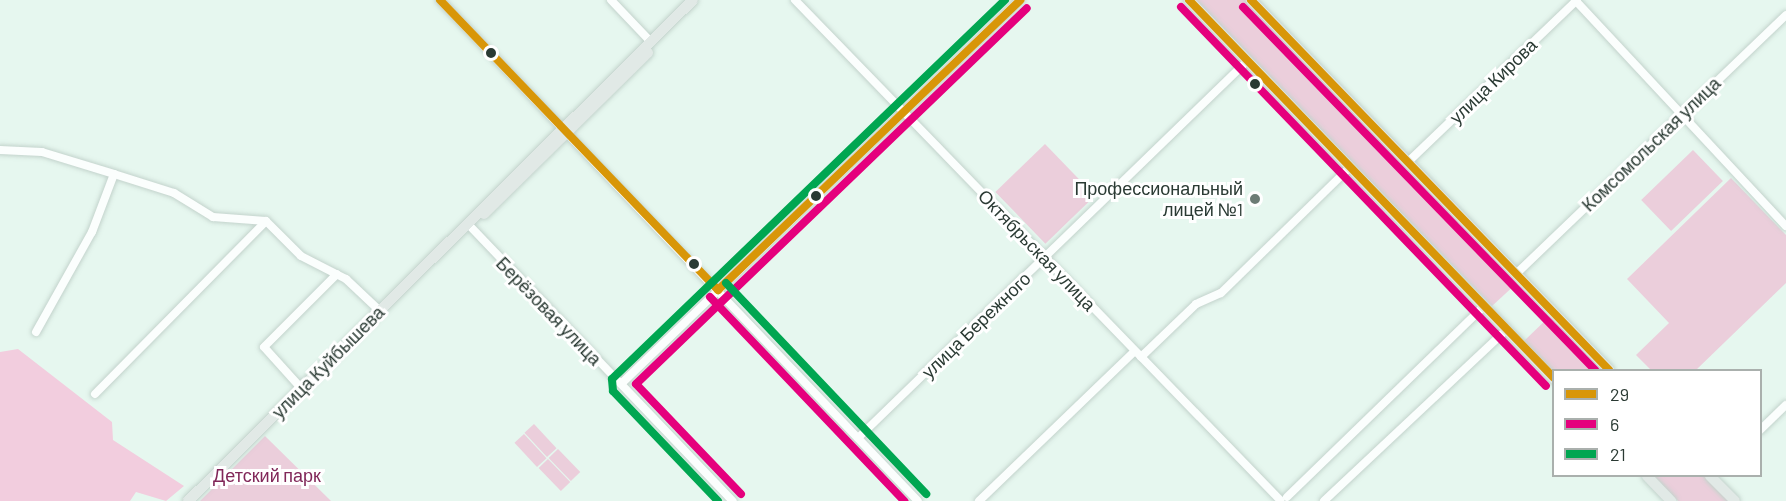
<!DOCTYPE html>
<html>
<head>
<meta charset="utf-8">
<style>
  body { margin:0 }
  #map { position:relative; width:1786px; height:501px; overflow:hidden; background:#e6f7ef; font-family:Barlow,sans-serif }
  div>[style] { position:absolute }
  .green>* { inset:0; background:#ebcedb; transform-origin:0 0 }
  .forest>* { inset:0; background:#f2cdde }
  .roads { filter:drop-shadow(0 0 2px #c3d3cc) drop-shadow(0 0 2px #c3d3cc) }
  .minor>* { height:8px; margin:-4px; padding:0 4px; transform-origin:4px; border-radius:4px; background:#fbfefd }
  .major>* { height:10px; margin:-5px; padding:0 5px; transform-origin:5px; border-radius:5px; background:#e1e9e6 }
  .bus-1>* { height:8px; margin:-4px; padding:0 4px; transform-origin:4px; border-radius:4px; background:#d89608 }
  .bus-2>* { height:8px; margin:-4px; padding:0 4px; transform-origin:4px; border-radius:4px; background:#e5007d }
  .bus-3>* { height:8px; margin:-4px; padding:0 4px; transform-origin:4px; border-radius:4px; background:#00a651 }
  .dots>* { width:16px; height:16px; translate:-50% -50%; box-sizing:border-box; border:3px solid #fff; border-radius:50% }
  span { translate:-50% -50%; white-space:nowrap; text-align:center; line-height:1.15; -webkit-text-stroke:6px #fff; paint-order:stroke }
  .street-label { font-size:18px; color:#2a3a33 }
  .poi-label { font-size:18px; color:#2a3a33 }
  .right { translate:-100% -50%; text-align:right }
  .park-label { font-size:18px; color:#812759 }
  .legend { position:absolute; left:1552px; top:369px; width:210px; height:108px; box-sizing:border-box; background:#fff; border:2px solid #aab0ad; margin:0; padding:8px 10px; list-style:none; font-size:18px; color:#2a3a33 }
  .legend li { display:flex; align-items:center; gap:12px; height:30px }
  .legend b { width:30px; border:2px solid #aab0ad }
</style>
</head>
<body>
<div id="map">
  <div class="green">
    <i style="clip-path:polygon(1194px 0,1245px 0,1517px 283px,1492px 306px)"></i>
    <i style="left:1045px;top:144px;width:72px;height:69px;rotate:46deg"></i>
    <i style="left:1693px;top:150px;width:43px;height:72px;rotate:46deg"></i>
    <i style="clip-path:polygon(1731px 178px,1786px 235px,1786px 283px,1696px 370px,1651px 370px,1636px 355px,1669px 323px,1627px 279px)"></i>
    <i style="clip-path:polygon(1550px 316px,1603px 370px,1553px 372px,1524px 341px)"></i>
    <i style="left:534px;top:424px;width:33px;height:13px;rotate:47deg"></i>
    <i style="left:524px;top:434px;width:33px;height:13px;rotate:47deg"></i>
    <i style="clip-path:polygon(265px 436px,331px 501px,200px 501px)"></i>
    <i style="left:558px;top:449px;width:32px;height:13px;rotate:46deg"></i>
    <i style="left:548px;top:459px;width:32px;height:13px;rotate:46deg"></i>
    <i style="clip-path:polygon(1654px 476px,1705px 476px,1730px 501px,1678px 501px)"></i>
  </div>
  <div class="forest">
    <i style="clip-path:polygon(18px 349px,112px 422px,113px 440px,184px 486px,166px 501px,136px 492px,130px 501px,0 501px,0 352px)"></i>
  </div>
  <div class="roads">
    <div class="minor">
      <i style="left:440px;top:0;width:692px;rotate:46.35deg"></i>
      <i style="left:611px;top:0;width:58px;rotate:46.4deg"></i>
      <i style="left:795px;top:0;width:697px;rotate:45.87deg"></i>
      <i style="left:1575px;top:0;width:309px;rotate:47deg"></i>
      <i style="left:0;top:150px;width:42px;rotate:2.7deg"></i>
      <i style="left:42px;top:152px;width:75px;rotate:17deg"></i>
      <i style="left:114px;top:174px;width:63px;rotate:17.6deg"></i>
      <i style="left:174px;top:193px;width:46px;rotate:31.6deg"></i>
      <i style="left:213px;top:217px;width:53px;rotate:4.3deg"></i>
      <i style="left:266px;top:221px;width:49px;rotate:45deg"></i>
      <i style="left:301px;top:256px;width:51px;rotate:27.1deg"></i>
      <i style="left:346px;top:279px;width:47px;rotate:43.3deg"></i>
      <i style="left:1408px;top:162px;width:234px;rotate:-43.8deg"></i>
      <i style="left:468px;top:224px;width:383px;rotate:46.3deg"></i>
      <i style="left:1516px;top:274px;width:374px;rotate:-43.8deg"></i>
      <i style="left:36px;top:332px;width:115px;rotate:-60.8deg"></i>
      <i style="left:92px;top:232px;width:62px;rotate:-69.2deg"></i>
      <i style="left:1141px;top:357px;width:76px;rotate:-43.9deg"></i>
      <i style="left:1196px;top:304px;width:27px;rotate:-24deg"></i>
      <i style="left:1221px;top:293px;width:180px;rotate:-44.3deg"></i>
      <i style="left:621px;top:384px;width:554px;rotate:-43.9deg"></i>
      <i style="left:301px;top:388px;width:55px;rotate:-132.1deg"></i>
      <i style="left:264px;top:347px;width:103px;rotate:-45deg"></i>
      <i style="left:95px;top:394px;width:243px;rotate:-45.3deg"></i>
      <i style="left:1760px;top:430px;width:36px;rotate:-44deg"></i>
      <i style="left:858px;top:438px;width:542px;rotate:-44.1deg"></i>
      <i style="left:1287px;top:497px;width:274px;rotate:-44.1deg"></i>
      <i style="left:979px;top:501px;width:216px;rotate:-43.9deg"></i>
      <i style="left:1324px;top:501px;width:250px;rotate:-43.2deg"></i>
    </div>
    <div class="major">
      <i style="left:1189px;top:0;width:526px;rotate:46.08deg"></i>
      <i style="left:1251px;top:0;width:515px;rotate:45.94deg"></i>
      <i style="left:484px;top:214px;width:230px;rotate:-44.5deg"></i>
      <i style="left:1647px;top:476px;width:35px;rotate:46deg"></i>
      <i style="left:1710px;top:476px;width:35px;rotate:45deg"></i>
      <i style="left:188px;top:501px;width:711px;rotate:-44.77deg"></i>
    </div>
  </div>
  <div class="bus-1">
    <i style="left:440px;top:0;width:402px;rotate:46.2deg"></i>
    <i style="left:1189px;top:0;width:525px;rotate:46deg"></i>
    <i style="left:1251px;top:0;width:515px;rotate:45.94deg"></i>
    <i style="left:718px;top:290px;width:419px;rotate:-43.8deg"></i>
  </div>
  <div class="bus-2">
    <i style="left:1181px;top:7px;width:526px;rotate:46.08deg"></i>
    <i style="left:1243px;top:7px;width:506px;rotate:45.88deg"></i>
    <i style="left:710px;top:297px;width:282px;rotate:46.4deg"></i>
    <i style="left:741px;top:494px;width:152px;rotate:-133.7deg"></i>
    <i style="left:636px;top:384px;width:542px;rotate:-43.88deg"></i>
  </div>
  <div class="bus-3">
    <i style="left:726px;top:283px;width:291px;rotate:46.5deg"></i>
    <i style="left:718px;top:501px;width:152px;rotate:-133.7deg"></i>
    <i style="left:613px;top:391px;width:12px;rotate:-95deg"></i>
    <i style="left:612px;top:379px;width:546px;rotate:-43.96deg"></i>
  </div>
  <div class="dots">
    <i style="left:491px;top:53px;background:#2a3a33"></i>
    <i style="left:1255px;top:84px;background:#2a3a33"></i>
    <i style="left:816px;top:196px;background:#2a3a33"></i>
    <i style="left:1255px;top:199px;background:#6c7c75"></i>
    <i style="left:694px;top:264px;background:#2a3a33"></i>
  </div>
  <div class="street-label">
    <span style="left:1493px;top:81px;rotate:-44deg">улица Кирова</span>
    <span style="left:1651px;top:144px;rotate:-44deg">Комсомольская улица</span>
    <span style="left:1037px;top:250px;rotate:46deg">Октябрьская улица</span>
    <span style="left:549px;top:311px;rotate:46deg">Берёзовая улица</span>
    <span style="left:976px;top:325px;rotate:-44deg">улица Бережного</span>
    <span style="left:328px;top:362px;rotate:-45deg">улица Куйбышева</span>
  </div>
  <div class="poi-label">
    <span class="right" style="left:1243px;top:199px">Профессиональный<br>лицей №1</span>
  </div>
  <div class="park-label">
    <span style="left:267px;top:475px">Детский парк</span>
  </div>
  <ul class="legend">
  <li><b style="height:8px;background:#d89608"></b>29</li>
  <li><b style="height:8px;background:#e5007d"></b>6</li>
  <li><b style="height:8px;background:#00a651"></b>21</li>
  </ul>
</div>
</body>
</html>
